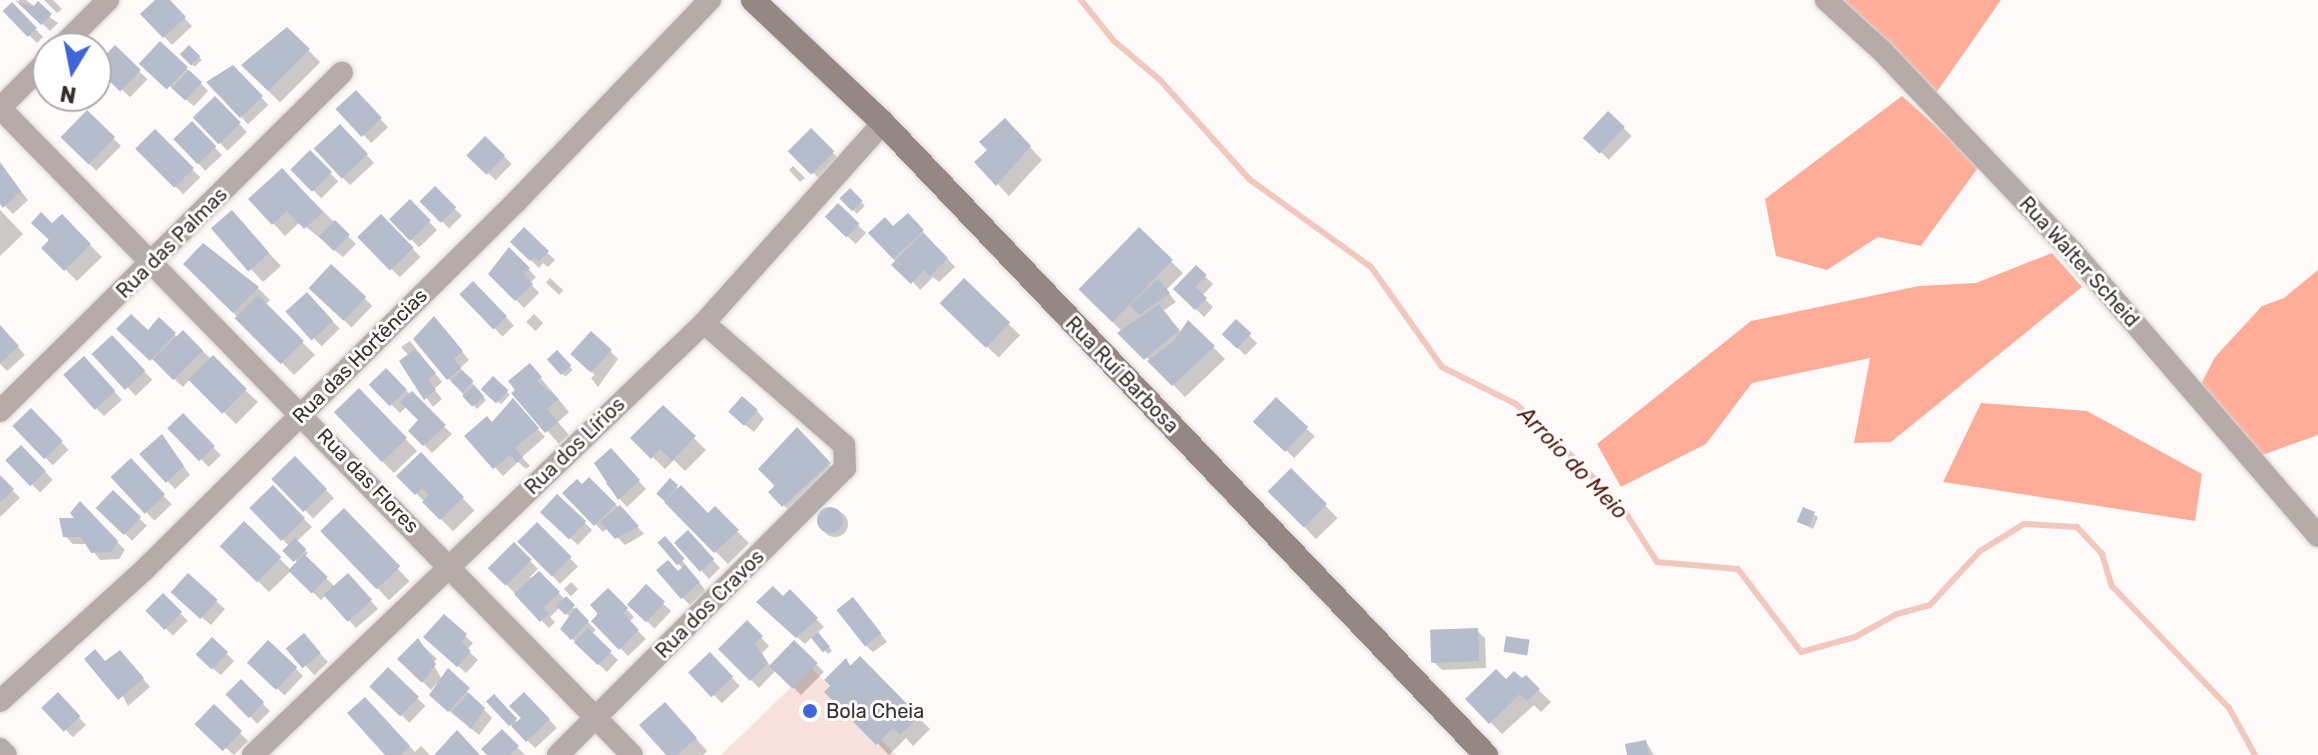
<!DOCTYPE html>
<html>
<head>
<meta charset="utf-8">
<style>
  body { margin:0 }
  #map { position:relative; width:2318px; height:755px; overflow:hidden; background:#fefaf9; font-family:Rubik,sans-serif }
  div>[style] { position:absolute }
  .green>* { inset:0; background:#f7e1dc }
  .forest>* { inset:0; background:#ffac99 }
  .shadow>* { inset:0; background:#0003; transform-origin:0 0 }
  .round { border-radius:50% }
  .stream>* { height:6px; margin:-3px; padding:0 3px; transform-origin:3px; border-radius:3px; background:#f2c7bd }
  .building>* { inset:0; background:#b5bdcc; transform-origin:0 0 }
  .roads { filter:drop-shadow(0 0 2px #dad5d4) drop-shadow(0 0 2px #dad5d4) }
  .street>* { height:22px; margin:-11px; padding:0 11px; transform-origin:11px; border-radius:11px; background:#b5acaa }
  .secondary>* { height:24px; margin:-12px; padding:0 12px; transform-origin:12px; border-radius:12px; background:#948784 }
  .dots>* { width:22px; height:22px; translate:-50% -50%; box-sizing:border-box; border:4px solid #fff; border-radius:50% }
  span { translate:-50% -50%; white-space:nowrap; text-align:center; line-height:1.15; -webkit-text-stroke:6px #fff; paint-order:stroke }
  .street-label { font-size:20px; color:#362e2c }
  .poi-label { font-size:20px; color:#362e2c }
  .left { translate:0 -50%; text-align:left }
  .water-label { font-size:22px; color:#56180b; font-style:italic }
  .north { position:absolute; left:32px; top:32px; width:80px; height:80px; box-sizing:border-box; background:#fff; border:2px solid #afabab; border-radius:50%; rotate:190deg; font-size:22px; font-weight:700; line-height:32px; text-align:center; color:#362e2c }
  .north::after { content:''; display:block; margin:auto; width:28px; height:36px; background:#3e66d8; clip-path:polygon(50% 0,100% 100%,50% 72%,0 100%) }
</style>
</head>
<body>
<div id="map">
  <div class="green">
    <i style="clip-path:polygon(811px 668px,896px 755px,721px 755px)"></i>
  </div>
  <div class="forest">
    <i style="clip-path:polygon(1840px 0,2001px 0,1936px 93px)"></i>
    <i style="clip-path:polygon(1902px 96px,1980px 165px,1921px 246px,1878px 237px,1827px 270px,1776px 256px,1765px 199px)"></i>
    <i style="clip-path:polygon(2052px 253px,2082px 287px,1891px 442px,1854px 443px,1870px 358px,1752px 383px,1706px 444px,1621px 487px,1597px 444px,1751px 321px,1919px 286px,1976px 283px)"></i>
    <i style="clip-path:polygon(2318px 270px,2318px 435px,2260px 456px,2200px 386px,2215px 357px,2262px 306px,2284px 298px)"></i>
    <i style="clip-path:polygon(1981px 403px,2087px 411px,2202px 474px,2195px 521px,1943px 482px)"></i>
  </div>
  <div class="shadow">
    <i style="clip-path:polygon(18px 0,26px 0,58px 23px,50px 31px)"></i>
    <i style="clip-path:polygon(44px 0,53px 0,62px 9px,57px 13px)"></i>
    <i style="clip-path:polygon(158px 0,167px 0,192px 26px,172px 45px,143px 14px)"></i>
    <i style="clip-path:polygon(12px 4px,43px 37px,37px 43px,5px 11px)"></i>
    <i style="left:287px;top:29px;width:47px;height:57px;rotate:45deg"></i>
    <i style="left:189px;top:47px;width:18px;height:10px;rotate:45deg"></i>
    <i style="left:115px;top:48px;width:45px;height:25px;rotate:44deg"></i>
    <i style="clip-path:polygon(142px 64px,186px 68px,208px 91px,194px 106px)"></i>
    <i style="left:233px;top:67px;width:52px;height:28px;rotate:47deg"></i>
    <i style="left:356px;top:93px;width:47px;height:23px;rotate:47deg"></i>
    <i style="left:215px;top:99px;width:46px;height:27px;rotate:46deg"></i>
    <i style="left:87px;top:112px;width:48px;height:35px;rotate:45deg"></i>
    <i style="left:1608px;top:113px;width:33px;height:33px;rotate:44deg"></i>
    <i style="left:192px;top:123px;width:44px;height:23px;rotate:47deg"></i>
    <i style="left:811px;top:131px;width:41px;height:28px;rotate:45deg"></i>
    <i style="left:155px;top:132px;width:64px;height:24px;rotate:45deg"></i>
    <i style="clip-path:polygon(1017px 133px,1042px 160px,1009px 196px,977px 162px)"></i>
    <i style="clip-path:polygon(348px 134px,374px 163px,350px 185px,342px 177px)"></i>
    <i style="left:485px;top:138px;width:37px;height:23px;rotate:44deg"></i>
    <i style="left:310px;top:153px;width:40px;height:24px;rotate:45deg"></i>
    <i style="clip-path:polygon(0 164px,28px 200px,13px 214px,0 201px)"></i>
    <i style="clip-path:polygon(793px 166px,805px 178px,800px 182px,789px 170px)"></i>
    <i style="clip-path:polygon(294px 182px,356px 244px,343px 257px,300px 222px,285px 236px,251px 199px)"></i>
    <i style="left:435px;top:189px;width:38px;height:18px;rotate:45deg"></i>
    <i style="left:850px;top:191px;width:21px;height:11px;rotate:45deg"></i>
    <i style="left:410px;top:202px;width:39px;height:25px;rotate:46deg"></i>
    <i style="left:838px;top:206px;width:39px;height:15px;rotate:44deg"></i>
    <i style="clip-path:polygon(0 210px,23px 234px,0 256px)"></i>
    <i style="left:381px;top:216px;width:57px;height:29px;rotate:46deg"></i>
    <i style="clip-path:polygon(62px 217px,102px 257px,77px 281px,44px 248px)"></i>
    <i style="clip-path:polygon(915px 223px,955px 267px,939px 282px,933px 277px,920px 290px,871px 233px)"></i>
    <i style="clip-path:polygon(243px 225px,281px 266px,263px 282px,214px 229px)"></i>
    <i style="clip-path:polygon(524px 230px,555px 260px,548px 267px,543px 263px,539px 268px,512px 242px)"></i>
    <i style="clip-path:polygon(1139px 230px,1183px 273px,1166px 290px,1176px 302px,1163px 311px,1182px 333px,1189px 323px,1225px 359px,1185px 397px,1080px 288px)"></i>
    <i style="clip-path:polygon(204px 245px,258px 288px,270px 300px,265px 305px,315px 355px,294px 375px,186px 264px)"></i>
    <i style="clip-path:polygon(509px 250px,536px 277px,530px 283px,539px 293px,524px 308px,491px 274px)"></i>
    <i style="left:332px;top:267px;width:56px;height:30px;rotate:44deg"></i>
    <i style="clip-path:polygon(1196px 268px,1213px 284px,1202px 296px,1213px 307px,1204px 317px,1176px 289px)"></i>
    <i style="left:550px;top:278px;width:18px;height:6px;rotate:43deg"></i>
    <i style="left:964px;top:281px;width:78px;height:31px;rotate:44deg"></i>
    <i style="left:473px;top:283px;width:59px;height:16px;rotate:46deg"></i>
    <i style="left:307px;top:295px;width:47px;height:25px;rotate:46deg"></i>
    <i style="left:534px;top:314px;width:13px;height:11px;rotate:45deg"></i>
    <i style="clip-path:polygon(160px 320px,178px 338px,183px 333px,258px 402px,236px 424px,190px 379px,183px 387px,119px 329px,148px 332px)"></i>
    <i style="left:1236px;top:322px;width:30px;height:17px;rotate:45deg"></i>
    <i style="clip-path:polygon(0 327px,25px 355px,7px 371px,0 364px)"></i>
    <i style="clip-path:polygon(442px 327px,469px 360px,460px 368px,486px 400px,477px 409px,448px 378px)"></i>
    <i style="clip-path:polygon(591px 333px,618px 359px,598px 387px,591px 378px,595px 375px,572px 353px)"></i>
    <i style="left:112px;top:338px;width:58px;height:23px;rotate:46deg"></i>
    <i style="clip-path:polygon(410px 341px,442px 382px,434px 389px,442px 399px,433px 407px,402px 362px,409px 356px,401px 347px)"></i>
    <i style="left:557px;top:353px;width:23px;height:10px;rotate:47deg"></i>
    <i style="clip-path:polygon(530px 365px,569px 412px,558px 422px,569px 435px,559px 444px,514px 393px)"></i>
    <i style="clip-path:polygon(92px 367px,122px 400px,104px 416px,96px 408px)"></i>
    <i style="clip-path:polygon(386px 371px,452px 434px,432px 453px,411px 431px,421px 420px,407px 406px,400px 413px,372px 385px)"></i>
    <i style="left:493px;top:379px;width:23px;height:13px;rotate:43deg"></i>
    <i style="clip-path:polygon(359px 390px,417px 451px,394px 473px,382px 461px)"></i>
    <i style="left:1276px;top:400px;width:53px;height:30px;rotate:43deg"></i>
    <i style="clip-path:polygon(663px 408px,706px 450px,685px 471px,674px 460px,665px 469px,633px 438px)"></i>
    <i style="clip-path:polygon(520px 409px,545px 437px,522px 457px,530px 466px,526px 469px,518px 462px,503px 476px,467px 436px)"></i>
    <i style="left:31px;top:411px;width:54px;height:22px;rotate:46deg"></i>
    <i style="clip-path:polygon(757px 411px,764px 419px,754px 432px,739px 420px)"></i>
    <i style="left:182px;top:416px;width:55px;height:17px;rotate:45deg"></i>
    <i style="clip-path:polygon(797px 430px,841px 477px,796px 518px,771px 492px)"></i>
    <i style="clip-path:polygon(162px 437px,190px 475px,175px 489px,142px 454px)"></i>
    <i style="left:21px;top:448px;width:45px;height:18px;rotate:45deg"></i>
    <i style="left:421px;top:455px;width:77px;height:30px;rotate:46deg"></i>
    <i style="clip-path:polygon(618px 458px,646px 489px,627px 507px,606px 484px)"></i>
    <i style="left:295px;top:459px;width:55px;height:29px;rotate:45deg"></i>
    <i style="left:130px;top:461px;width:60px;height:24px;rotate:46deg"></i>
    <i style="left:1291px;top:470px;width:67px;height:30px;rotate:46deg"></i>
    <i style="clip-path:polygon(0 478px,20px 498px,0 517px)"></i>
    <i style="clip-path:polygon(589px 480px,627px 515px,644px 534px,625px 545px,608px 527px,603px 532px,565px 493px)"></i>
    <i style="clip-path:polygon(670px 481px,708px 515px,715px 509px,749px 543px,728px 564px,658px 493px)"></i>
    <i style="clip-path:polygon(273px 488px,312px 527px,296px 542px,308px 553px,305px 557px,335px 587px,356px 584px,378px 609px,356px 628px,326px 595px,321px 600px,291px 571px,269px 592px,222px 545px,244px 523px,291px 570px,298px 563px,286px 551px,290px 547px,252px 508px)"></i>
    <i style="left:113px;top:493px;width:47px;height:21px;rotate:44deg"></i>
    <i style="left:557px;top:497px;width:48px;height:21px;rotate:43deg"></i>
    <i style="clip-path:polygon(80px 504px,125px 550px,119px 559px,100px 560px,88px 544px,73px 544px,65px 536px,77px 520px)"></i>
    <i style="clip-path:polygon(1804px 509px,1818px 517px,1813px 529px,1799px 521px)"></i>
    <i class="round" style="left:822px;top:511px;width:26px;height:26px"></i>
    <i style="left:344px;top:511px;width:96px;height:28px;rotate:47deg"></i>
    <i style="left:537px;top:524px;width:59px;height:25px;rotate:46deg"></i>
    <i style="clip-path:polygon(665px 538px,706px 591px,690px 605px,682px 597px,678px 574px,683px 569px,660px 543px)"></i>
    <i style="clip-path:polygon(696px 541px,720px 568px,709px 579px,677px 544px)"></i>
    <i style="clip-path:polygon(514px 545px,538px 569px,529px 578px,539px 574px,596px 630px,591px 634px,618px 660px,607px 672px,562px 629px,569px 616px,560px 607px,550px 617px,555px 622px,549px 628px,491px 569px)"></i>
    <i style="clip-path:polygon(188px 576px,225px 609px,211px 625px,181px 600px)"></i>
    <i style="left:571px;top:582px;width:10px;height:10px;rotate:45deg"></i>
    <i style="left:646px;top:587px;width:35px;height:24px;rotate:44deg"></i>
    <i style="clip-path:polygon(608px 590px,634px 617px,629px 622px,646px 639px,628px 656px,594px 621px)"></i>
    <i style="clip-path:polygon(790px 592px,824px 627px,817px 633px,832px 651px,828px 654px,813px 636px,805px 644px,767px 610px)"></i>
    <i style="left:163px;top:596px;width:35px;height:21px;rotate:45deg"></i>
    <i style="clip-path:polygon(853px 599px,887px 642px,873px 652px,865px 645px)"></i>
    <i style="clip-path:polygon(444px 617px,473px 643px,467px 650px,478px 660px,466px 673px,434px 645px)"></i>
    <i style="clip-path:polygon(747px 623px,769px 646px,762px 653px,770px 666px,794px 642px,824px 672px,801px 695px,776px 670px,759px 688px,721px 649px)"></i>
    <i style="clip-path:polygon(1477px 631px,1485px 638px,1486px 668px,1442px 670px,1434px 662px)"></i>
    <i style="left:303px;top:636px;width:36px;height:19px;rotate:46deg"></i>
    <i style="clip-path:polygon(418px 641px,437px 659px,433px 663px,441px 678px,448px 671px,492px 718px,479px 735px,439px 703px,437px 683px,431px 690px,400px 659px)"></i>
    <i style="left:268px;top:643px;width:48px;height:27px;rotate:43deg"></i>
    <i style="clip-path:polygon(226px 653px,234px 661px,221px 675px,206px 663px)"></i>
    <i style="left:710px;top:655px;width:43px;height:25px;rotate:46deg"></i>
    <i style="clip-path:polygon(860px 659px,930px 729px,913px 746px,906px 738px,889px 755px,827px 692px,846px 661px,852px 667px)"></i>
    <i style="clip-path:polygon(127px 660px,150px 687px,128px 706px,106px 664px)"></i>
    <i style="left:388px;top:670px;width:52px;height:23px;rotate:44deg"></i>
    <i style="clip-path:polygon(1526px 678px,1551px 702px,1541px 712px,1534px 705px,1502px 734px,1468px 699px)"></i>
    <i style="left:241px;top:682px;width:41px;height:18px;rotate:45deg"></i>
    <i style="clip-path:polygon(524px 694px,557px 728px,535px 748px,488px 702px,494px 697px,518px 723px,524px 718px)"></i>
    <i style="left:58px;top:695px;width:41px;height:18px;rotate:47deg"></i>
    <i style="clip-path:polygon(214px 707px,248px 741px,234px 755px,197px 724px)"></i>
    <i style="clip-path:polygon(377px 712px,415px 752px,421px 746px,430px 755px,388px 755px)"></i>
    <i style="clip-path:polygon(677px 717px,707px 751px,703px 755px,669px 755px)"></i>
    <i style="clip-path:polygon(502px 732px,525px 755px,489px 755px)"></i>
    <i style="clip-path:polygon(1646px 742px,1654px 755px,1629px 755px)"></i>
  </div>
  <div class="stream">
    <i style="left:1081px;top:0;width:53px;rotate:51.2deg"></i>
    <i style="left:1114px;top:41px;width:60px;rotate:40.3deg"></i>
    <i style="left:1160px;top:80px;width:133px;rotate:48deg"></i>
    <i style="left:1249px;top:179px;width:150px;rotate:35.8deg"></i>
    <i style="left:1371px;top:267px;width:123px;rotate:54.6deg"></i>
    <i style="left:1442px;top:367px;width:83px;rotate:26.6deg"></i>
    <i style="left:1516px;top:404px;width:86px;rotate:43.1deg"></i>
    <i style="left:1579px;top:463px;width:62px;rotate:45.7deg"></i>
    <i style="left:1622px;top:507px;width:65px;rotate:57.5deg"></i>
    <i style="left:1657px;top:562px;width:81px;rotate:4.9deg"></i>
    <i style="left:1738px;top:569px;width:104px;rotate:52.8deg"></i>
    <i style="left:1801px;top:652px;width:56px;rotate:-15.5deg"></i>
    <i style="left:1855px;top:637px;width:48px;rotate:-28.7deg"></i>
    <i style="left:1897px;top:614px;width:34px;rotate:-15deg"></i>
    <i style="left:1930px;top:605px;width:74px;rotate:-47.2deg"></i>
    <i style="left:1980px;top:551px;width:52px;rotate:-31.5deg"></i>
    <i style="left:2024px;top:524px;width:53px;rotate:3.2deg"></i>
    <i style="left:2077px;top:527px;width:37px;rotate:47deg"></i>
    <i style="left:2102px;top:554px;width:34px;rotate:73deg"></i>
    <i style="left:2112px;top:586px;width:169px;rotate:46.2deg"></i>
    <i style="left:2229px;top:708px;width:54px;rotate:61deg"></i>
  </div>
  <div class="building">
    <i style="clip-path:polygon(15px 0,33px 7px,38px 1px,52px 14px,41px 25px)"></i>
    <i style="clip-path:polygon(155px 0,170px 0,186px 17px,163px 38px,140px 14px)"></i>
    <i style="left:12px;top:2px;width:36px;height:13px;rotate:46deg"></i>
    <i style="clip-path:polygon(287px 27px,310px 49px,268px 91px,241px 65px)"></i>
    <i style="left:160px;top:41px;width:38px;height:31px;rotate:43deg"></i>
    <i style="left:115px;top:45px;width:36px;height:30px;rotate:44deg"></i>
    <i style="left:189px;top:45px;width:16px;height:13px;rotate:45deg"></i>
    <i style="clip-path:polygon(233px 65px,263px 96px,240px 118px,206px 82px)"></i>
    <i style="left:189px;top:70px;width:18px;height:25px;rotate:43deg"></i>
    <i style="left:356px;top:90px;width:38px;height:28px;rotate:47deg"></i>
    <i style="left:215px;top:96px;width:37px;height:31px;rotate:46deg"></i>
    <i style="left:87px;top:110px;width:39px;height:38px;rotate:44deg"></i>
    <i style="left:1608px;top:111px;width:23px;height:37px;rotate:43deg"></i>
    <i style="clip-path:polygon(1005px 118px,1031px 146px,996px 186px,974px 162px,987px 150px,979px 142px)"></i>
    <i style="left:192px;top:121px;width:35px;height:26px;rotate:46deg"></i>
    <i style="left:340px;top:124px;width:41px;height:36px;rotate:47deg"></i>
    <i style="left:811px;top:128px;width:33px;height:33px;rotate:45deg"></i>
    <i style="left:155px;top:129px;width:55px;height:28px;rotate:45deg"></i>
    <i style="left:485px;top:136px;width:28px;height:27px;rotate:44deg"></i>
    <i style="left:310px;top:150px;width:31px;height:28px;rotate:45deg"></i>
    <i style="clip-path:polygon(0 162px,21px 191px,3px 208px,0 204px)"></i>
    <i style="clip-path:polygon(282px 168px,323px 212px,304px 229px,287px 211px,272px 225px,248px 199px)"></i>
    <i style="left:435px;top:186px;width:30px;height:22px;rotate:45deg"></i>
    <i style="left:850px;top:188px;width:18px;height:15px;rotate:45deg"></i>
    <i style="left:410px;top:199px;width:30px;height:29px;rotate:46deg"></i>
    <i style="left:838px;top:203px;width:30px;height:19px;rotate:44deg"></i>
    <i style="left:232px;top:210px;width:57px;height:28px;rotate:49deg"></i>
    <i style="clip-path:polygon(41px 212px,52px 223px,62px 214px,91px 244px,64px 271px,41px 248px,49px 240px,31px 223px)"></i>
    <i style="clip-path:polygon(908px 213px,924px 230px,893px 259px,868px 233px,885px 217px,893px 226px)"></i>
    <i style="left:381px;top:214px;width:47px;height:33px;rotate:46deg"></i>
    <i style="left:335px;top:220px;width:21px;height:23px;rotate:45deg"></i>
    <i style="clip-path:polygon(524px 227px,549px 251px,539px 261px,534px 257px,530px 261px,510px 242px)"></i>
    <i style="left:1139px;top:227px;width:47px;height:87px;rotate:44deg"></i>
    <i style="clip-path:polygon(923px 233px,948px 258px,930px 276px,924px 270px,911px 284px,891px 265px)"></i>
    <i style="clip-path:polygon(203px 243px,259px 287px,233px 313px,183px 264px)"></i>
    <i style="clip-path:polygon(509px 247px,530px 268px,524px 274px,533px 284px,515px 301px,488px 274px)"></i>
    <i style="left:331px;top:264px;width:48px;height:33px;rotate:43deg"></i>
    <i style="clip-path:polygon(1196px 265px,1207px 275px,1195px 287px,1207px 298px,1195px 310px,1173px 289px)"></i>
    <i style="left:964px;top:278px;width:64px;height:35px;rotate:44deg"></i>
    <i style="clip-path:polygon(1158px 279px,1170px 293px,1139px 315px,1130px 305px)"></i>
    <i style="left:473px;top:281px;width:49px;height:19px;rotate:46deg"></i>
    <i style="left:307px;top:292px;width:39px;height:29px;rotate:48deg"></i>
    <i style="left:258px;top:295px;width:65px;height:33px;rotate:45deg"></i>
    <i style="clip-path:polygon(1159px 304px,1179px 330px,1144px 360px,1117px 333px)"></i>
    <i style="clip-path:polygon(131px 314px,148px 330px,159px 317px,176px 333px,150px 361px,116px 329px)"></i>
    <i style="clip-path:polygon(434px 316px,463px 351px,454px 359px,461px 368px,447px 380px,413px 339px)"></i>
    <i style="left:1236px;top:319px;width:21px;height:21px;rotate:43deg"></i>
    <i style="clip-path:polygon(1188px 320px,1215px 346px,1172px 386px,1147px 361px,1174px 341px)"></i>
    <i style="clip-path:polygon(0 325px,19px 346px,0 363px)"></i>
    <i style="left:183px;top:330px;width:29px;height:42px;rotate:46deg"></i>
    <i style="left:591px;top:331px;width:28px;height:31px;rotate:42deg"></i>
    <i style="left:112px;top:335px;width:49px;height:28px;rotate:47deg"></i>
    <i style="clip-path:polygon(415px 349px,436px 373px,428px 380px,436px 390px,424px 400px,399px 361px)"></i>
    <i style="left:557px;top:350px;width:21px;height:14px;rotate:47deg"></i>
    <i style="left:213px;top:355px;width:48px;height:35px;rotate:45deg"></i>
    <i style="left:84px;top:356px;width:47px;height:28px;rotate:48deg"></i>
    <i style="clip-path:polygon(530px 363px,542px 377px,537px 381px,559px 399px,547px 409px,558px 422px,545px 433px,511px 393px,515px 390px,508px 381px)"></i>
    <i style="left:386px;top:368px;width:30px;height:24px;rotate:46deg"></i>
    <i style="left:462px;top:370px;width:16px;height:16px;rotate:43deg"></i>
    <i style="left:493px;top:376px;width:21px;height:18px;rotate:43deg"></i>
    <i style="left:474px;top:385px;width:15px;height:16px;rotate:48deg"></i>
    <i style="left:359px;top:388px;width:69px;height:35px;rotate:46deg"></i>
    <i style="clip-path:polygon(412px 391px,446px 425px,423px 446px,408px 431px,418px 420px,400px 402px)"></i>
    <i style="left:742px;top:396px;width:21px;height:21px;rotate:41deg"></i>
    <i style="left:1276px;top:397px;width:44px;height:34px;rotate:43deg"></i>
    <i style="clip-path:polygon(513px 398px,539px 428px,515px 448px,523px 457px,517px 463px,510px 455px,493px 469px,464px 436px,487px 416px,492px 422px)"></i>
    <i style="clip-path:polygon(663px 405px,696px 436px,672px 461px,660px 449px,651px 459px,630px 438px)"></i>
    <i style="left:31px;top:408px;width:46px;height:26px;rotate:46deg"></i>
    <i style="left:183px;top:413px;width:46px;height:22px;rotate:46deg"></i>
    <i style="clip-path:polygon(797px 427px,831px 463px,782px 507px,768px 492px,775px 486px,758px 469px)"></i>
    <i style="clip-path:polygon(162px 434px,184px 466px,166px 483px,139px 454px)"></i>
    <i style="left:21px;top:445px;width:36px;height:22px;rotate:46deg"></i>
    <i style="clip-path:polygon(611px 448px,640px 480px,618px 500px,594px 463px)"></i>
    <i style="clip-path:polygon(421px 452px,464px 497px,440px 520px,422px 502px,429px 495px,422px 488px,415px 495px,396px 476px)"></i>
    <i style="left:295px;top:456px;width:46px;height:33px;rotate:46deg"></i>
    <i style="left:131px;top:458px;width:50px;height:28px;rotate:47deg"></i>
    <i style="left:1291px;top:468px;width:51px;height:33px;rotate:45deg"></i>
    <i style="clip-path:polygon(0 475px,14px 489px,0 502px)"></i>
    <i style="clip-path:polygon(589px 477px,616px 504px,594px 526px,562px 493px,577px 479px,582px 484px)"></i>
    <i style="left:670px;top:478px;width:11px;height:21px;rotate:41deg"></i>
    <i style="left:273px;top:485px;width:46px;height:33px;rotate:46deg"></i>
    <i style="clip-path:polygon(681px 485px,708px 513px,715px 506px,739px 530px,714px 553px,664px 502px)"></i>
    <i style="left:113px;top:490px;width:39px;height:25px;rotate:44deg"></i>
    <i style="left:557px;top:494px;width:40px;height:25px;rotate:43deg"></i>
    <i style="clip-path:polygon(80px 501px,118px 541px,111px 552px,91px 553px,81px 537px,63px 537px,59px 518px,74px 518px,70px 513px)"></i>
    <i style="clip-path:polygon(620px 505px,639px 526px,615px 539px,600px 522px)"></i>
    <i class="round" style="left:817px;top:507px;width:26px;height:26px"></i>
    <i style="left:1803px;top:507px;width:13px;height:16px;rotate:23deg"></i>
    <i style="left:344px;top:508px;width:81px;height:33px;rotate:46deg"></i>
    <i style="left:244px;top:521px;width:52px;height:35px;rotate:44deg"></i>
    <i style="left:537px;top:522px;width:49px;height:28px;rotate:45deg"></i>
    <i style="left:688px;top:530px;width:39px;height:19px;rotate:48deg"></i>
    <i style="left:665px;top:536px;width:30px;height:10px;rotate:49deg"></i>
    <i style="left:295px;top:538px;width:16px;height:18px;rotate:45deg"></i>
    <i style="left:514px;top:542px;width:25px;height:37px;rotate:45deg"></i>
    <i style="left:304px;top:554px;width:33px;height:23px;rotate:44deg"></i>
    <i style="clip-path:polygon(668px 560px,678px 571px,685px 565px,700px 582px,681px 599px,656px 570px)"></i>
    <i style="clip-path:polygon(539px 571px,560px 592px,543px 608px,549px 613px,540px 622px,514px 594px)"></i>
    <i style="left:188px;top:573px;width:40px;height:26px;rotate:42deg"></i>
    <i style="left:348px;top:573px;width:36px;height:33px;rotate:48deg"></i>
    <i style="left:646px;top:584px;width:26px;height:28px;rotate:43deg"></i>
    <i style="clip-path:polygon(773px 586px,783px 596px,790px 589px,818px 618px,796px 638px,756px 602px)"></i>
    <i style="clip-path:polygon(608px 588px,628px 608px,623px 613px,639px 630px,619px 650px,591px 621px,598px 614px,590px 605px)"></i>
    <i style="left:163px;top:593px;width:27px;height:25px;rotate:45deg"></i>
    <i style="left:566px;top:596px;width:13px;height:14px;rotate:45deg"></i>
    <i style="left:853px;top:597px;width:46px;height:21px;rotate:52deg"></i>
    <i style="clip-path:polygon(576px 607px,589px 621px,571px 640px,560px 629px)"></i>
    <i style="clip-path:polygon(444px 614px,467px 634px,461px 642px,471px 651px,457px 667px,423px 637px)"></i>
    <i style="clip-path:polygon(747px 620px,763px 636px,755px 644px,768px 663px,750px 681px,718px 649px)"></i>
    <i style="left:588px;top:628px;width:33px;height:20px;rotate:44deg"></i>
    <i style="left:1478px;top:628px;width:33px;height:48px;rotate:88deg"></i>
    <i style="left:818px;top:632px;width:19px;height:9px;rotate:51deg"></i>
    <i style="left:304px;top:633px;width:26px;height:24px;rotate:50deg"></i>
    <i style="left:1506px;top:636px;width:24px;height:16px;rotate:9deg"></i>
    <i style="left:212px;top:637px;width:22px;height:24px;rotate:43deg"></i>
    <i style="clip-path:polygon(418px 638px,436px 664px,422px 683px,397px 659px)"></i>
    <i style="left:268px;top:640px;width:40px;height:31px;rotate:43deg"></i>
    <i style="left:794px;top:640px;width:33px;height:36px;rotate:44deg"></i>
    <i style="clip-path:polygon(95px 649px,105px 661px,120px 650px,144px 678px,118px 700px,84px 659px)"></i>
    <i style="left:710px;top:652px;width:34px;height:30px;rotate:47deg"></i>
    <i style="clip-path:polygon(860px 656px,919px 716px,900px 735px,893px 728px,876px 745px,824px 692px,830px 686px,824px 680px,846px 658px,850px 666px)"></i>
    <i style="left:388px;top:667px;width:43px;height:27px;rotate:44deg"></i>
    <i style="clip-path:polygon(448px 668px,470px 688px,448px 712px,429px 695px)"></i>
    <i style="clip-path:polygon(1496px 669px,1506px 679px,1514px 671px,1522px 678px,1526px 675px,1540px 689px,1527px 701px,1520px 694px,1489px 724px,1465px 699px)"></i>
    <i style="left:241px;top:679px;width:33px;height:22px;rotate:45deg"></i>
    <i style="left:58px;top:692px;width:33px;height:23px;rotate:47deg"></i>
    <i style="clip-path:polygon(524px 692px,550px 719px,526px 742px,511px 726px,521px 718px,509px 706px)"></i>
    <i style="clip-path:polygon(469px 693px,485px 708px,471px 729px,452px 711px)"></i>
    <i style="left:494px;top:694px;width:34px;height:11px;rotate:47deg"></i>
    <i style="clip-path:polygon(365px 697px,410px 746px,400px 755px,385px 755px,347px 713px)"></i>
    <i style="clip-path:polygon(665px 702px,697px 738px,677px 755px,666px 755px,639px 725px)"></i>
    <i style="left:214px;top:704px;width:39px;height:28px;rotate:44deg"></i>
    <i style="clip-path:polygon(502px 729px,519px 746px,510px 755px,487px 755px,481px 749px)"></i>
    <i style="clip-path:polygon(457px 730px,480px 755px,434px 755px)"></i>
    <i style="clip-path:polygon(1646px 740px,1649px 755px,1627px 755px,1625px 744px)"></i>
  </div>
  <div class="roads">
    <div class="street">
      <i style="left:1826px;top:0;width:76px;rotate:42.3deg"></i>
      <i style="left:1882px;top:51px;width:277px;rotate:46.5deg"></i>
      <i style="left:2073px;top:252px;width:375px;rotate:49.2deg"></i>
      <i style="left:60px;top:48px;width:68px;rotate:-45deg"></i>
      <i style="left:0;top:108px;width:904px;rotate:45.67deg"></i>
      <i style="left:0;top:108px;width:68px;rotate:-45deg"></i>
      <i style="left:0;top:411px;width:481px;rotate:-44.7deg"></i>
      <i style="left:0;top:701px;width:195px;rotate:-42.3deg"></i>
      <i style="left:144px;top:570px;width:525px;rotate:-44.69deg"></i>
      <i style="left:517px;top:201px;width:279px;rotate:-46.2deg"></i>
      <i style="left:0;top:749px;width:8px;rotate:45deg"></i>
      <i style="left:253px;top:755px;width:625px;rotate:-43.77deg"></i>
      <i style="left:704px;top:323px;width:268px;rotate:-48.2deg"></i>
      <i style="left:558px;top:755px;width:406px;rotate:-45deg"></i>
      <i style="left:845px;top:468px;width:23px;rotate:-92deg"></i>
      <i style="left:844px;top:445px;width:186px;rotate:-138.9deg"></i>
    </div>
    <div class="secondary">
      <i style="left:753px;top:0;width:179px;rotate:43.4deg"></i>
      <i style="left:883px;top:123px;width:874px;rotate:46.35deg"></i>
    </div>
  </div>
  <div class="dots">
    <i style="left:810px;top:711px;background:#3e66d8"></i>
  </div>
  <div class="street-label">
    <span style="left:172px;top:243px;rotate:-45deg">Rua das Palmas</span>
    <span style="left:2079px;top:262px;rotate:48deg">Rua Walter Scheid</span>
    <span style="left:360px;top:356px;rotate:-45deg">Rua das Hortências</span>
    <span style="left:1122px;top:375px;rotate:46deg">Rua Ruí Barbosa</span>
    <span style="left:575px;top:446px;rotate:-44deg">Rua dos Lírios</span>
    <span style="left:368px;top:481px;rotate:46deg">Rua das Flores</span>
    <span style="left:710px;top:604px;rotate:-45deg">Rua dos Cravos</span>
  </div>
  <div class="poi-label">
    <span class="left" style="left:826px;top:711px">Bola Cheia</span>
  </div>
  <div class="water-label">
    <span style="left:1573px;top:463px;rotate:46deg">Arroio do Meio</span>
  </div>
  <div class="north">N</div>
</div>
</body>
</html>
